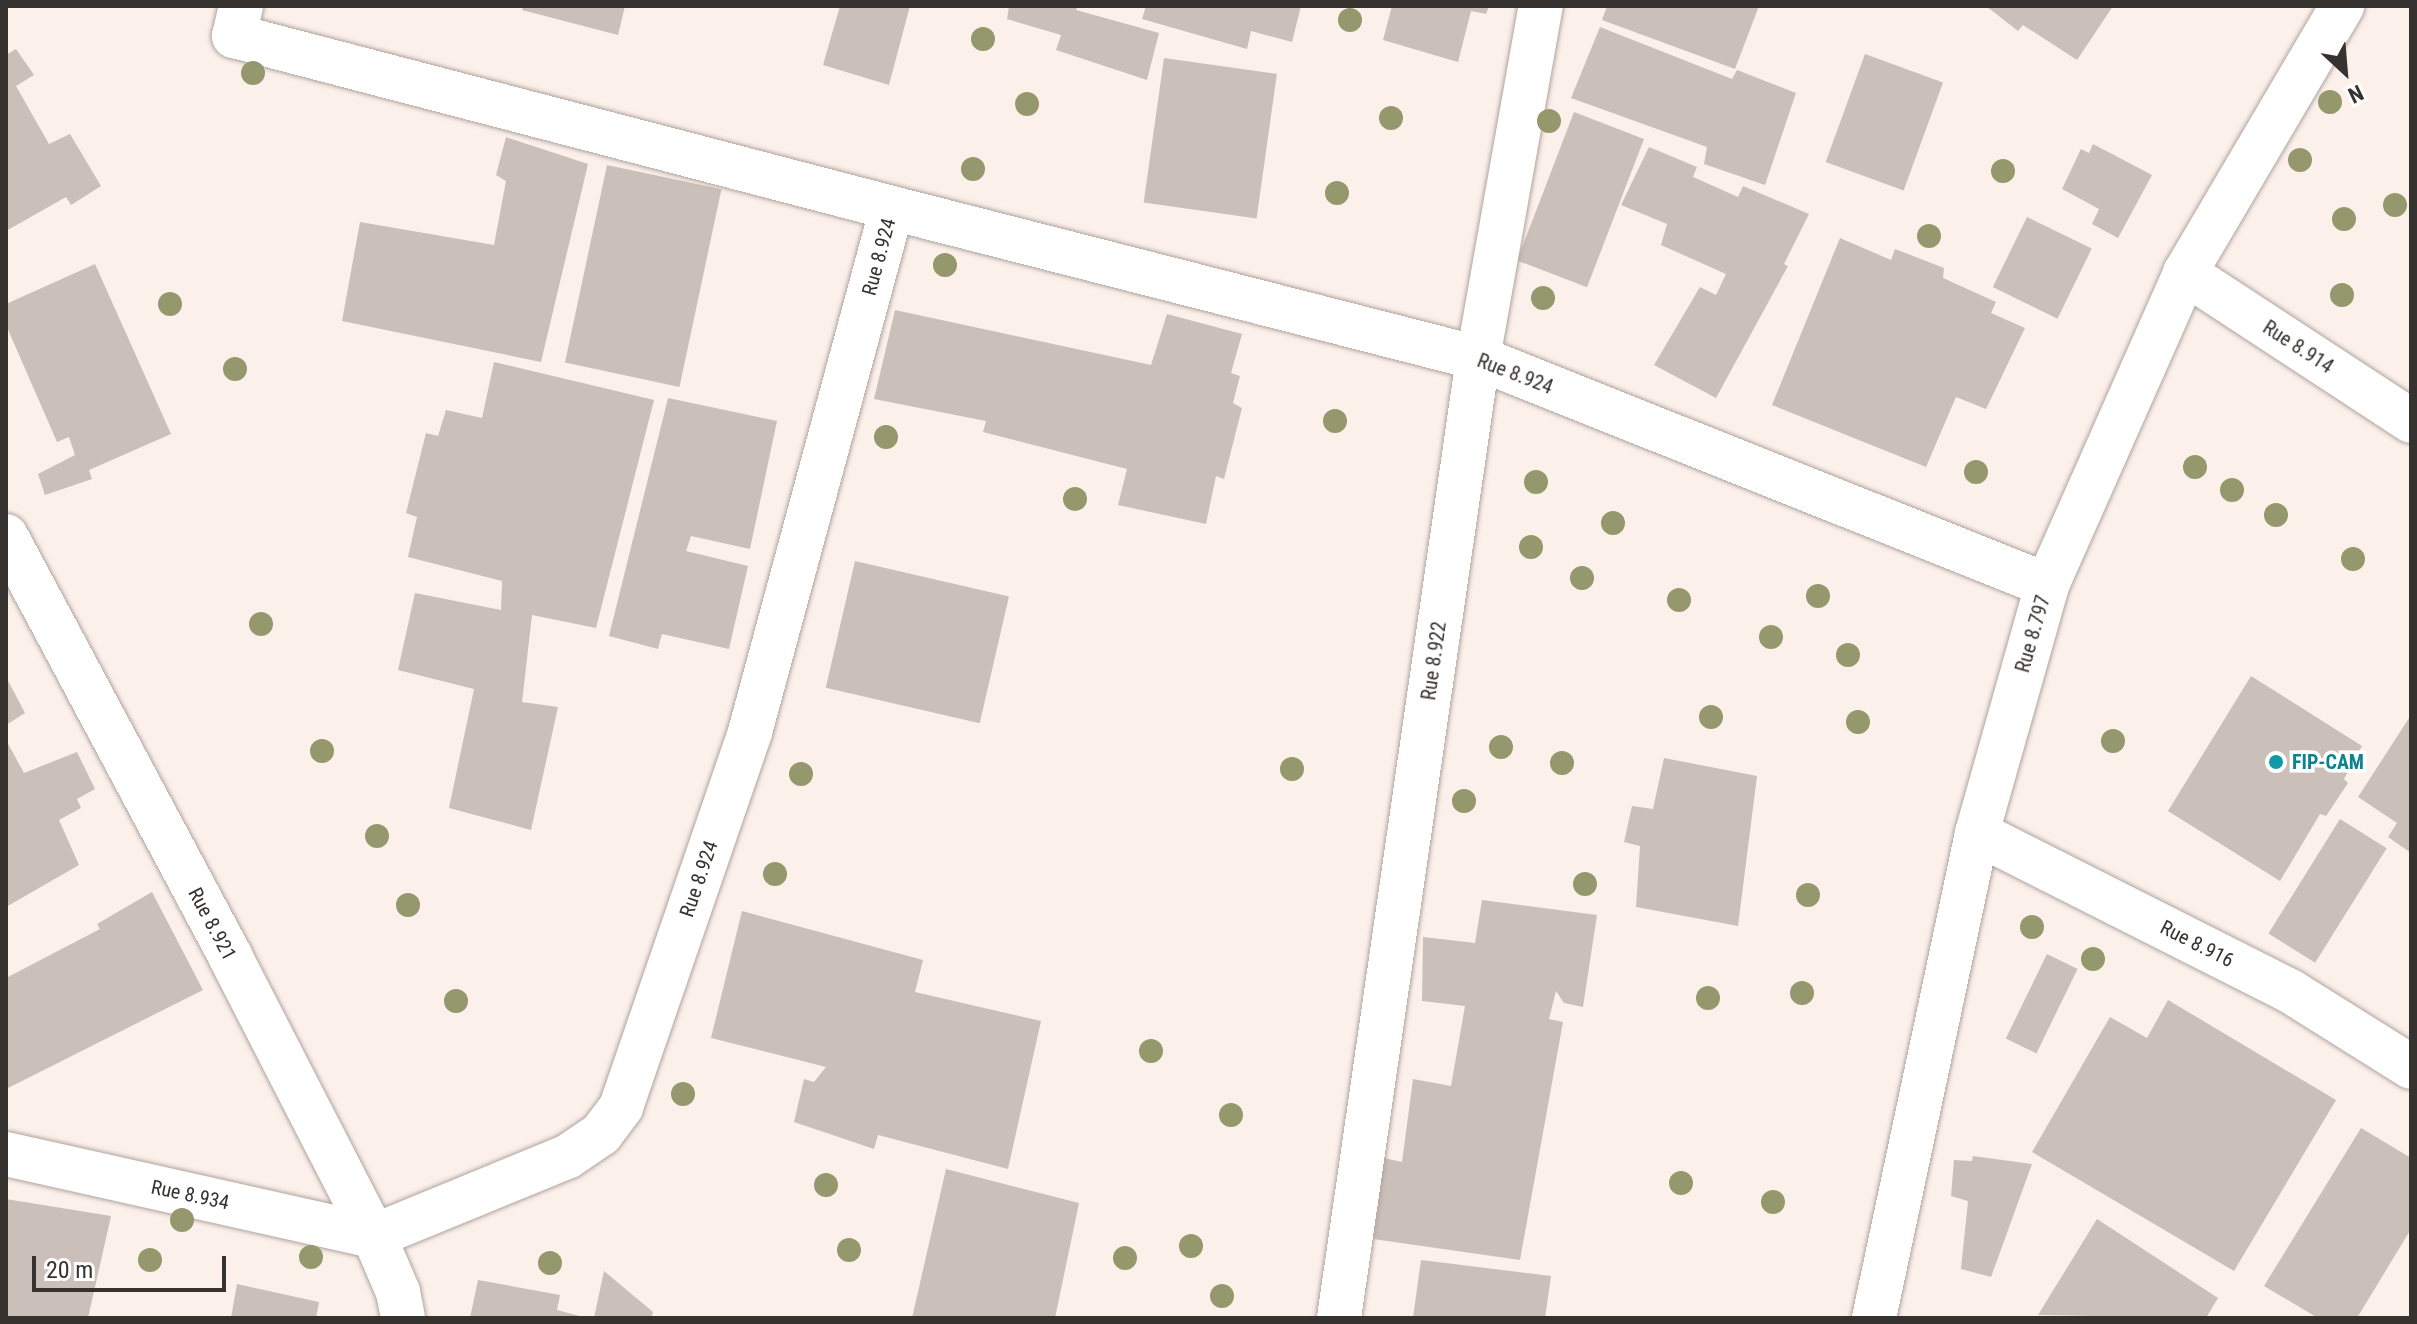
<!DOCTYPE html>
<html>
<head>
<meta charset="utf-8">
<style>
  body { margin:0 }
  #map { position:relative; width:2417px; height:1324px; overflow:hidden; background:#fcf0ea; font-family:"Roboto Condensed",sans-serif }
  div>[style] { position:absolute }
  .building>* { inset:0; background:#cabfb9; transform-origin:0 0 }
  .roads { filter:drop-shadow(0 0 2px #afa49e) drop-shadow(0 0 2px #afa49e) }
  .minor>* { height:44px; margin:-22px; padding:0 22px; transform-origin:22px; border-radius:22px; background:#fff }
  .trees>* { width:24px; height:24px; margin:-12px; border-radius:50%; background:#95976c }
  .dots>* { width:22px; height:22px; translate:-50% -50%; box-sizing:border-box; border:4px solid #fff; border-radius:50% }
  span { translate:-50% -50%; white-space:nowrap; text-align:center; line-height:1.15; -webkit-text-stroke:7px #fff; paint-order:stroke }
  .street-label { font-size:20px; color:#363230 }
  .culture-label { font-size:20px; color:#0d838f; font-weight:700 }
  .left { translate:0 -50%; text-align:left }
  .frame { position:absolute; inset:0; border:8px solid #363230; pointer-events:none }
  .north { position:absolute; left:2305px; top:32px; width:80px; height:80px; -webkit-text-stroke:6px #fff; paint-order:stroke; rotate:154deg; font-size:22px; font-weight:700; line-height:32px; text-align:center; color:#363230 }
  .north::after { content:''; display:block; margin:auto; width:28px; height:36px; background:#363230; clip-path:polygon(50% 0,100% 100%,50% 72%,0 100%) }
  .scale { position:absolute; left:32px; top:1256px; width:194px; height:36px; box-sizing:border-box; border:4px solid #363230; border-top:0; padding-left:10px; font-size:24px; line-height:28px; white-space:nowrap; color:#363230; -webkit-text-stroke:6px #fff; paint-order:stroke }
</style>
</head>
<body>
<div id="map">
  <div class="building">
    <i style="clip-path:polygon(523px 6px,625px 6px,618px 35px,522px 10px)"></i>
    <i style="clip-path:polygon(840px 6px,910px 6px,889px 85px,823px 65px)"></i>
    <i style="clip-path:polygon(1009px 6px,1078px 6px,1076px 10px,1159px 33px,1147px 80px,1056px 50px,1061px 35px,1007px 19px)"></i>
    <i style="clip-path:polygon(1146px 6px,1301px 6px,1292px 42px,1251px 31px,1247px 49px,1142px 19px)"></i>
    <i style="clip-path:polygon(1392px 6px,1489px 6px,1486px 14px,1471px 11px,1458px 62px,1383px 40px)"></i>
    <i style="clip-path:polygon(1607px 6px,1759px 6px,1735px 69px,1602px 20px)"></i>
    <i style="clip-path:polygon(1986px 6px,2113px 6px,2077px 60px,2023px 25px,2018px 31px)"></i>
    <i style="clip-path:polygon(1600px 27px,1732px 79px,1737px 70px,1796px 93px,1765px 185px,1704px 164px,1707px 147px,1571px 98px)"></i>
    <i style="clip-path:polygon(16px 49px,34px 75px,16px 86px,49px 144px,70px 134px,101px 186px,71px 205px,66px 197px,6px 231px,6px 55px)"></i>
    <i style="left:1865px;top:54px;width:83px;height:115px;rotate:20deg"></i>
    <i style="left:1164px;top:58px;width:114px;height:146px;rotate:8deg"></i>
    <i style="left:1574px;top:112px;width:75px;height:159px;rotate:21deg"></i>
    <i style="clip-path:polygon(506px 137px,588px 164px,541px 362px,342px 321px,360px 222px,494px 245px,506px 181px,496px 175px)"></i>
    <i style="clip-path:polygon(2093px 144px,2152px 175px,2118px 238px,2092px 224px,2099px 209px,2062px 189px,2081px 149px,2089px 153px)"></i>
    <i style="clip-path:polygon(1649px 147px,1697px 167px,1693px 177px,1738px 197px,1743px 186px,1809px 214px,1784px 264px,1788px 266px,1716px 398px,1654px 365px,1700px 287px,1716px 295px,1726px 274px,1661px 245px,1667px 224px,1621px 205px)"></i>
    <i style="left:607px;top:165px;width:117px;height:202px;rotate:12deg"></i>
    <i style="left:2027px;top:217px;width:72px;height:78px;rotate:26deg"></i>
    <i style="clip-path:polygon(1840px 238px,1891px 260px,1895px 249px,1944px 268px,1943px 278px,1996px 302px,1991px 313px,2025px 328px,1986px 409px,1956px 397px,1926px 467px,1772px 405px)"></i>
    <i style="clip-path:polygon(95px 264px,171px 434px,89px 470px,92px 479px,45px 495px,38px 474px,75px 455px,69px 437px,57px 442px,6px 325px,6px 304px)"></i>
    <i style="clip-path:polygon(895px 310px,1151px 365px,1167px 314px,1242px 334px,1231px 373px,1240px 376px,1233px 403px,1242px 408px,1224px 479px,1216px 476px,1206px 524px,1118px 505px,1127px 469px,983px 432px,986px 421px,874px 399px)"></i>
    <i style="clip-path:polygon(494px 362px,654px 400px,596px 628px,532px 615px,522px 702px,558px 707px,531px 830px,449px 808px,474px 689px,398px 670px,415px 593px,501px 610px,502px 581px,408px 557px,417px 517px,406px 513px,426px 433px,438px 436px,446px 410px,482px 418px)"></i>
    <i style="clip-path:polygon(668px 398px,777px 421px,750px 549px,691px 536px,686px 551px,748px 566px,729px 649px,662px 634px,658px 649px,609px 636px)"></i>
    <i style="left:855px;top:561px;width:158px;height:130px;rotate:13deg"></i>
    <i style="clip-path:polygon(2251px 676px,2362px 746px,2344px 779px,2348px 783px,2326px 816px,2320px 814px,2280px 881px,2168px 811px)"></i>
    <i style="clip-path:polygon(6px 677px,25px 713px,6px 725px)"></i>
    <i style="clip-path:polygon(2411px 715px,2411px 853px,2388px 837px,2397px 823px,2358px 797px)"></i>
    <i style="clip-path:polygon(6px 740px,24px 773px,77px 752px,95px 789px,77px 799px,81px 808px,59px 820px,79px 865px,6px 907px)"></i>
    <i style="clip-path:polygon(1664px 758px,1757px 776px,1738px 926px,1636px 907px,1640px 846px,1624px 842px,1632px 806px,1653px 809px)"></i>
    <i style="left:2340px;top:819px;width:55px;height:135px;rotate:32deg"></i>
    <i style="clip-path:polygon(152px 892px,203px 990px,6px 1089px,6px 978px,100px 929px,97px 924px)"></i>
    <i style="clip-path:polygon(1482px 900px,1597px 915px,1583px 1007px,1564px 1003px,1556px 991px,1549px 1019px,1563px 1022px,1520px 1260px,1373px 1239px,1384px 1158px,1402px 1162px,1413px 1079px,1451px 1086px,1465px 1006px,1422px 1001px,1423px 937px,1475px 943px)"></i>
    <i style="clip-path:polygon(742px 911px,923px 960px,915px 992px,1041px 1021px,1008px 1169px,878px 1135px,874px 1149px,794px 1122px,804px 1079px,814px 1082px,826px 1067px,711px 1038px)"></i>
    <i style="left:2047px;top:954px;width:34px;height:94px;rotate:26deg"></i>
    <i style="clip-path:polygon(2168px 1000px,2336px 1100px,2234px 1271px,2032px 1152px,2110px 1017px,2147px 1038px)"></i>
    <i style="clip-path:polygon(2361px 1128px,2411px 1158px,2411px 1229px,2357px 1318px,2318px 1318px,2264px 1286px)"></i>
    <i style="clip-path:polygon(1973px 1156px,2032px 1164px,1991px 1277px,1961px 1269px,1968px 1201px,1951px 1196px,1954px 1160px,1972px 1161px)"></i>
    <i style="clip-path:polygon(946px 1169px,1079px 1203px,1055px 1318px,912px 1318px)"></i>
    <i style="clip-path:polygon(6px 1199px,111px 1216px,88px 1318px,6px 1318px)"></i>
    <i style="clip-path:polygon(2097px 1219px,2218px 1298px,2206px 1318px,2038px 1315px)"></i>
    <i style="clip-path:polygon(1421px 1260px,1551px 1276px,1545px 1318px,1413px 1318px)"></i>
    <i style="clip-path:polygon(604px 1271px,653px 1312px,651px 1318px,594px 1318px)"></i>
    <i style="clip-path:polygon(478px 1280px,560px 1295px,557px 1310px,587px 1318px,470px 1318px)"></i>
    <i style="clip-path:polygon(237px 1284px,319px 1302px,316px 1318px,231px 1318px)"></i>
  </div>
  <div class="roads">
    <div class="minor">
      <i style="left:241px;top:6px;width:31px;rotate:103deg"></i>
      <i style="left:234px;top:36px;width:680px;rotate:14.65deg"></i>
      <i style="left:2185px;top:273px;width:270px;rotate:33.2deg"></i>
      <i style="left:6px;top:536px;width:478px;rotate:61.9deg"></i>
      <i style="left:231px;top:958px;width:313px;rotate:62.8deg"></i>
      <i style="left:374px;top:1236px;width:61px;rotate:66.8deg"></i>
      <i style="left:398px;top:1292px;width:26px;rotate:79deg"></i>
      <i style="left:1977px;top:833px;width:351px;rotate:26.8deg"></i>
      <i style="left:2290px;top:991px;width:143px;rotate:32.1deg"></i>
      <i style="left:6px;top:1154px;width:377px;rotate:12.6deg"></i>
      <i style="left:374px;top:1236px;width:209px;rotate:-22.3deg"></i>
      <i style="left:567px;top:1157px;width:41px;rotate:-34.1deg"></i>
      <i style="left:601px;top:1134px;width:34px;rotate:-53deg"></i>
      <i style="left:621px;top:1107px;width:397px;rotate:-71deg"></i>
      <i style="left:750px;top:732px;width:543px;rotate:-74.84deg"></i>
      <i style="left:892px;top:208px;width:605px;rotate:14.36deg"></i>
      <i style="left:1478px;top:358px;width:613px;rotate:21.75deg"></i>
      <i style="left:1339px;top:1318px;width:970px;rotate:-81.76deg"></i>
      <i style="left:1478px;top:358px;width:358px;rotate:-79.9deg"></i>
      <i style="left:1874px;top:1318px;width:496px;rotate:-78deg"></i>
      <i style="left:1977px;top:833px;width:258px;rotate:-74.2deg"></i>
      <i style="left:2047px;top:585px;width:341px;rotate:-66.1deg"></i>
      <i style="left:2185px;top:273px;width:310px;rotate:-59.5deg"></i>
    </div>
  </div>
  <div class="trees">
    <i style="left:1350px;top:20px"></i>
    <i style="left:983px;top:39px"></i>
    <i style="left:253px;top:73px"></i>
    <i style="left:2330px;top:102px"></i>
    <i style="left:1027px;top:104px"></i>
    <i style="left:1391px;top:118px"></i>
    <i style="left:1549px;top:121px"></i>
    <i style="left:2300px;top:160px"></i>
    <i style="left:973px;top:169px"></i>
    <i style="left:2003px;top:171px"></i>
    <i style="left:1337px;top:193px"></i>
    <i style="left:2395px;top:205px"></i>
    <i style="left:2344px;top:219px"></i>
    <i style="left:1929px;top:236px"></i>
    <i style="left:945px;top:265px"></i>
    <i style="left:2342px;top:295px"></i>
    <i style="left:1543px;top:298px"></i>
    <i style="left:170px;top:304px"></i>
    <i style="left:235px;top:369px"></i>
    <i style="left:1335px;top:421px"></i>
    <i style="left:886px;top:437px"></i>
    <i style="left:2195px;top:467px"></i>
    <i style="left:1976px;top:472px"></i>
    <i style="left:1536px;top:482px"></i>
    <i style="left:2232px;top:490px"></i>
    <i style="left:1075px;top:499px"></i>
    <i style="left:2276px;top:515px"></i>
    <i style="left:1613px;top:523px"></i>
    <i style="left:1531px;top:547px"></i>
    <i style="left:2353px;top:559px"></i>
    <i style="left:1582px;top:578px"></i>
    <i style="left:1818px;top:596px"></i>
    <i style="left:1679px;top:600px"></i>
    <i style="left:261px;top:624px"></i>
    <i style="left:1771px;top:637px"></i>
    <i style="left:1848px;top:655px"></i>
    <i style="left:1711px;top:717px"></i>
    <i style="left:1858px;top:722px"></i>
    <i style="left:2113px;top:741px"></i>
    <i style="left:1501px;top:747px"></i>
    <i style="left:322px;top:751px"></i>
    <i style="left:1562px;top:763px"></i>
    <i style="left:1292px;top:769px"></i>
    <i style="left:801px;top:774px"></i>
    <i style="left:1464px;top:801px"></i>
    <i style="left:377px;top:836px"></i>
    <i style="left:775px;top:874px"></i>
    <i style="left:1585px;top:884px"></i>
    <i style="left:1808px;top:895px"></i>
    <i style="left:408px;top:905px"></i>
    <i style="left:2032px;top:927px"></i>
    <i style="left:2093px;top:959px"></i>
    <i style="left:1802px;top:993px"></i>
    <i style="left:1708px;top:998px"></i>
    <i style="left:456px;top:1001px"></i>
    <i style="left:1151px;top:1051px"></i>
    <i style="left:683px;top:1094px"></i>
    <i style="left:1231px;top:1115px"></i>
    <i style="left:1681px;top:1183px"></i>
    <i style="left:826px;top:1185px"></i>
    <i style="left:1773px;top:1202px"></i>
    <i style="left:182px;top:1220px"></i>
    <i style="left:1191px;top:1246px"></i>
    <i style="left:849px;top:1250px"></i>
    <i style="left:311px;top:1257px"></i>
    <i style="left:1125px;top:1258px"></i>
    <i style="left:150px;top:1260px"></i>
    <i style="left:550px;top:1263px"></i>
    <i style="left:1222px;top:1296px"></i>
  </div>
  <div class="dots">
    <i style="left:2276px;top:762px;background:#0f9aa8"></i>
  </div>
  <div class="street-label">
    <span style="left:879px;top:257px;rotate:-75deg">Rue 8.924</span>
    <span style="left:2298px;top:347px;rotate:33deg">Rue 8.914</span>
    <span style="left:1515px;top:374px;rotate:21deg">Rue 8.924</span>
    <span style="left:2033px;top:634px;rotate:-74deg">Rue 8.797</span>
    <span style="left:1434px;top:661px;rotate:-82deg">Rue 8.922</span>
    <span style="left:699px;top:879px;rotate:-71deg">Rue 8.924</span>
    <span style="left:212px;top:924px;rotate:62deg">Rue 8.921</span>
    <span style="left:2197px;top:944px;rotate:27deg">Rue 8.916</span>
    <span style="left:190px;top:1195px;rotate:12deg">Rue 8.934</span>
  </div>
  <div class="culture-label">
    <span class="left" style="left:2292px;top:762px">FIP-CAM</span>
  </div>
  <div class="frame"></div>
  <div class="north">N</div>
  <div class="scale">20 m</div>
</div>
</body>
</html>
